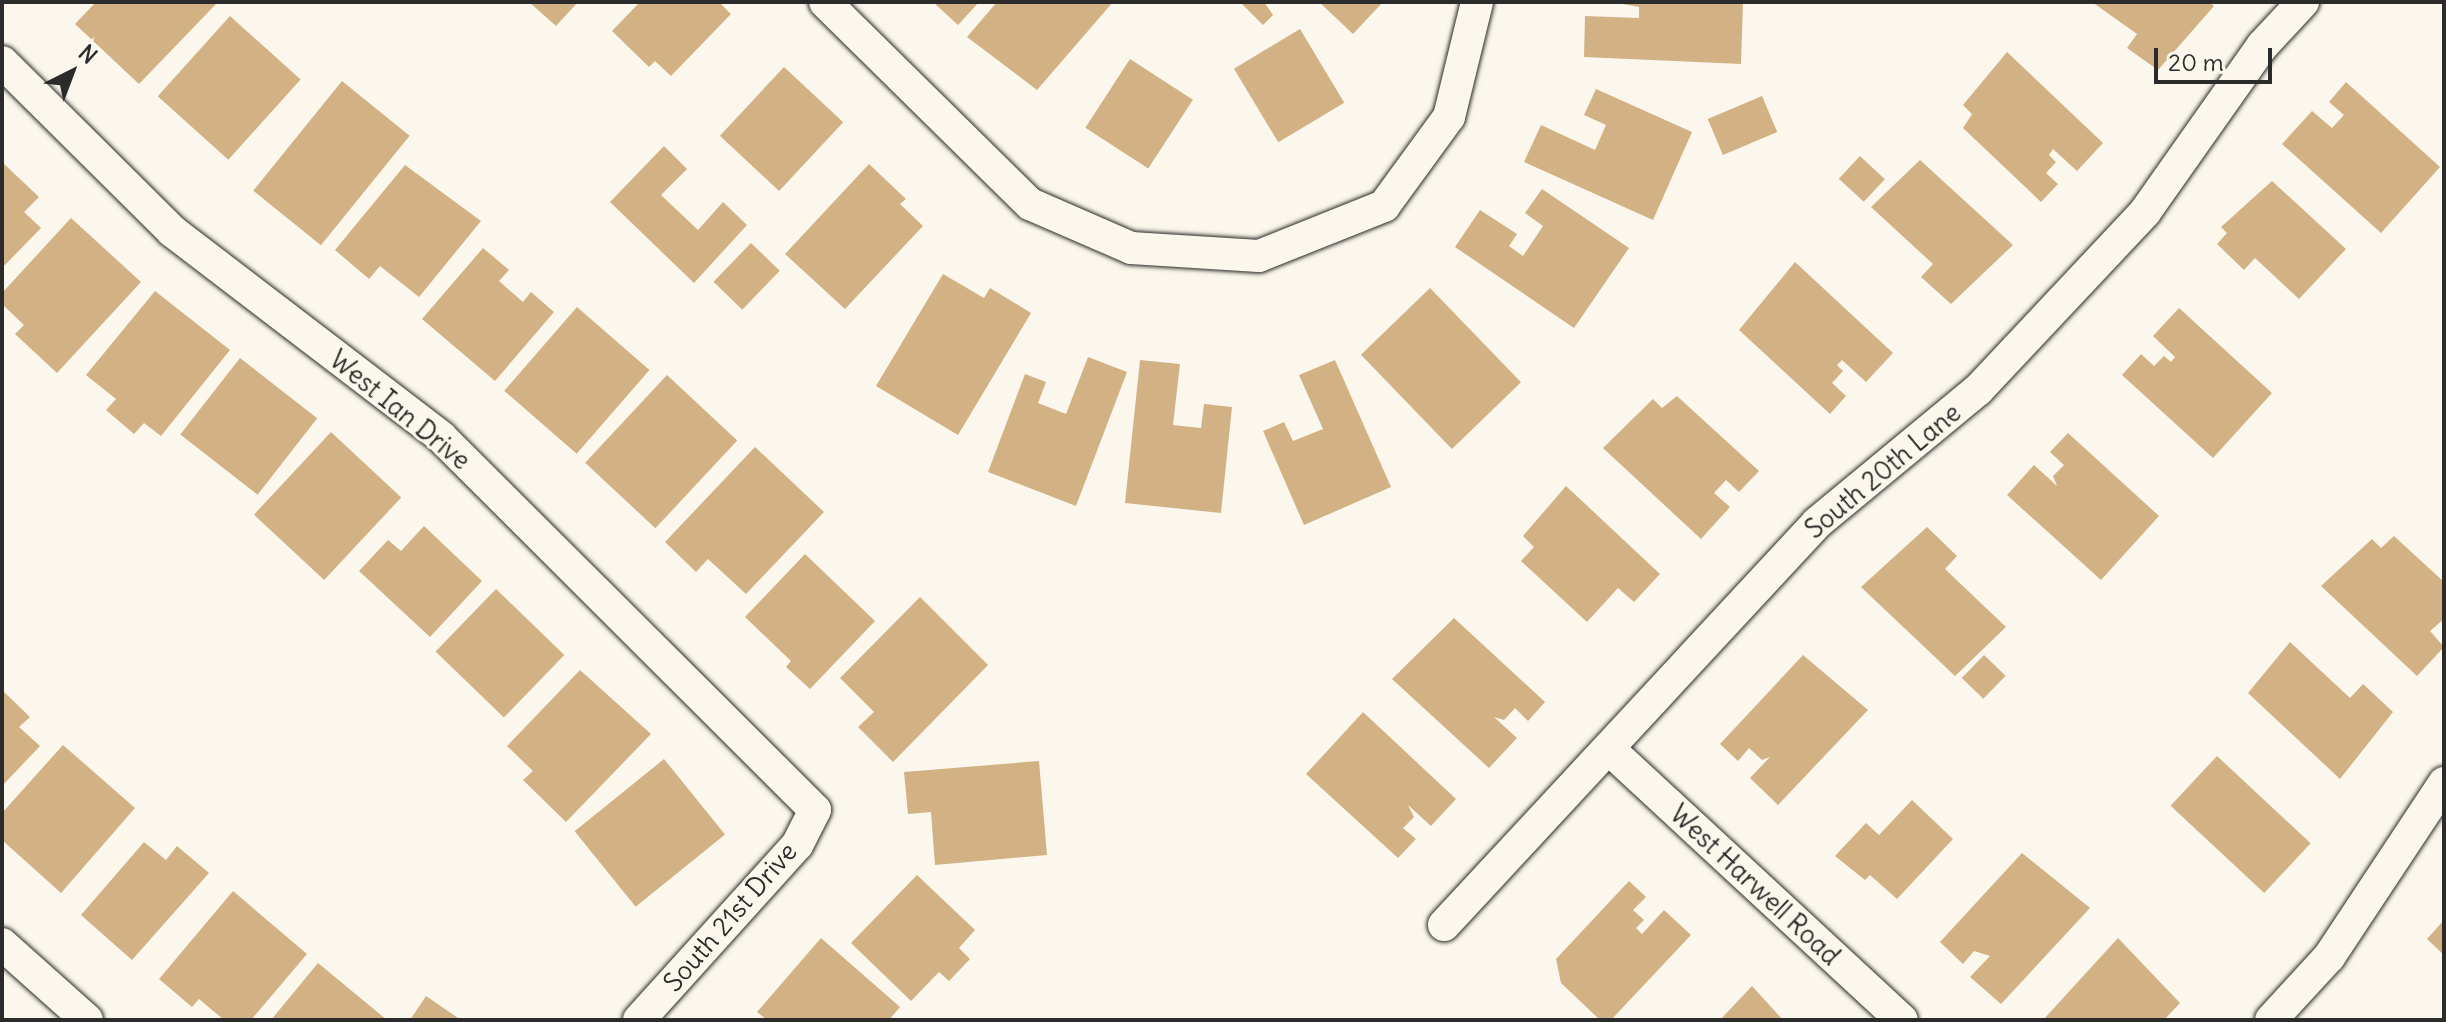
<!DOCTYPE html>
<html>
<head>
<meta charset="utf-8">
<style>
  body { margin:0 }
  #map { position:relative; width:2446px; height:1022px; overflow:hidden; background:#fbf7ec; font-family:Delius,sans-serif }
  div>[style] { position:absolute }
  .building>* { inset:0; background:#d2b285; transform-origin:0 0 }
  .roads { filter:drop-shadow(0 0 2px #2b2b2b) drop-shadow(0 0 2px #2b2b2b) }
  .minor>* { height:32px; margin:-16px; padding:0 16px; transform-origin:16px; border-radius:16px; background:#fbf7ec }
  span { translate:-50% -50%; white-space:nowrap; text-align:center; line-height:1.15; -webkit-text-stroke:6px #fbf7ec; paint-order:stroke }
  .street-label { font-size:26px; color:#2b2b2b }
  .frame { position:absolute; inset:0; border:4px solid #2b2b2b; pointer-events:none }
  .north { position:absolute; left:32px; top:32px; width:80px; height:80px; -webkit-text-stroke:6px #fbf7ec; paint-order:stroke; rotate:42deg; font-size:22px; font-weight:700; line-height:32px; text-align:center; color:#2b2b2b }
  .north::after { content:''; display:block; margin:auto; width:28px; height:36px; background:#2b2b2b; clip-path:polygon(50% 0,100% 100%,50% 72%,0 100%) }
  .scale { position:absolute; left:2154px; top:48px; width:118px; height:36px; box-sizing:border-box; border:4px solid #2b2b2b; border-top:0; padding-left:10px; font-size:24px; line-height:28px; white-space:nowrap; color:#2b2b2b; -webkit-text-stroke:6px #fbf7ec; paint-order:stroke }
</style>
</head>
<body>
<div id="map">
  <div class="building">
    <i style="clip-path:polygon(96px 2px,218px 2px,139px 84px,75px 24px)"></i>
    <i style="clip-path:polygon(529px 2px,578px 2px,556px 26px)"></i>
    <i style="clip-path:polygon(640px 2px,719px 2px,731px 14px,671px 76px,655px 61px,649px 67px,612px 31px)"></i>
    <i style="clip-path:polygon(933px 2px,979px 2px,958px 25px)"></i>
    <i style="clip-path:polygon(997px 2px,1113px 2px,1037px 90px,967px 37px)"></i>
    <i style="clip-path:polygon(1240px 2px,1264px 2px,1273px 15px,1263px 25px)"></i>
    <i style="clip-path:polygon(1319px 2px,1383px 2px,1353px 34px)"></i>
    <i style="clip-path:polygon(1611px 2px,1743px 2px,1741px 64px,1584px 57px,1585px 16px,1639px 18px,1639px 7px)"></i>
    <i style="clip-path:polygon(2092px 2px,2209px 2px,2214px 6px,2158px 70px,2127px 48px,2137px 34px)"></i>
    <i style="left:230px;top:16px;width:95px;height:108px;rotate:42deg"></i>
    <i style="left:1300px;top:29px;width:86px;height:77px;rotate:59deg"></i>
    <i style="clip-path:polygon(2007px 52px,2103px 143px,2077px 171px,2053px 149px,2049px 155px,2056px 162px,2046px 173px,2058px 184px,2041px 202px,1963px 128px,1972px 114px,1963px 105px)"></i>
    <i style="left:1130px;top:59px;width:75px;height:82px;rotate:33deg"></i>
    <i style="left:784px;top:67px;width:81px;height:94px;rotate:43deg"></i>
    <i style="left:342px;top:81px;width:87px;height:141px;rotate:39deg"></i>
    <i style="clip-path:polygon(2346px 82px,2440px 167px,2381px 233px,2282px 144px,2312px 111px,2332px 128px,2344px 115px,2329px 102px)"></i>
    <i style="clip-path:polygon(1596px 89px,1692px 132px,1653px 220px,1524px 162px,1541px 125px,1595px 150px,1606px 125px,1584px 115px)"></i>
    <i style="left:1762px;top:96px;width:39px;height:59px;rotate:67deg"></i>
    <i style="clip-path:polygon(664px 146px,687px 169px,661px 195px,698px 230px,723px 202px,747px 225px,694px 283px,610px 202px)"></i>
    <i style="left:1860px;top:156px;width:34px;height:31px;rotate:43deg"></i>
    <i style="clip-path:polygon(1920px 160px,2013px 245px,1951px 304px,1921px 277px,1933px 264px,1871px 207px)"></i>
    <i style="clip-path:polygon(2px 162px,39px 197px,24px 212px,41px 228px,2px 268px)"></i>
    <i style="clip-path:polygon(869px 164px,906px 199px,900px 204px,923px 226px,845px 309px,785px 254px)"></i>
    <i style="clip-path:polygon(405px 165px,481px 221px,419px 297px,380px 266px,369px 279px,335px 250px)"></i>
    <i style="clip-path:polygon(2272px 181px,2346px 249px,2299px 299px,2255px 258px,2244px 270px,2217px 244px,2227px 233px,2221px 227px)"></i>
    <i style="clip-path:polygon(1542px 189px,1629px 248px,1574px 328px,1455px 247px,1480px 210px,1517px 234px,1509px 246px,1523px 256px,1543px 226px,1525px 213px)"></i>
    <i style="clip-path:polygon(71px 218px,141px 282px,57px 373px,15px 334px,24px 325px,2px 304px,2px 293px)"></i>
    <i style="left:751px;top:243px;width:40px;height:54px;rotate:44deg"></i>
    <i style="clip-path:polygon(483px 248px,509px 270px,499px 281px,523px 302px,531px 292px,554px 312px,495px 381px,422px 319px)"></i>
    <i style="clip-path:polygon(1795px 262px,1893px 353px,1866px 382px,1842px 360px,1837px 365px,1843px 371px,1832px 383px,1846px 396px,1830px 414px,1739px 330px)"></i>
    <i style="clip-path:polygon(943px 274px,984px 298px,990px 288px,1031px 313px,958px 435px,876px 386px)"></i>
    <i style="left:1430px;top:288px;width:131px;height:96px;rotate:46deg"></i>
    <i style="clip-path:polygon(155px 291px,230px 350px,161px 436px,144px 423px,134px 434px,106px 410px,116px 399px,86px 375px)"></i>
    <i style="left:577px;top:307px;width:96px;height:111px;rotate:41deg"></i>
    <i style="clip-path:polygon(2179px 308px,2272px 393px,2213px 458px,2122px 375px,2141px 354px,2154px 366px,2164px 356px,2171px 362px,2175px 357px,2153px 336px)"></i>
    <i style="clip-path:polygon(1088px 357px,1127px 372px,1076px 506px,988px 472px,1025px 374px,1046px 382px,1038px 403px,1066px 414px)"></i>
    <i style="left:240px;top:358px;width:98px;height:97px;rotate:38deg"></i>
    <i style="clip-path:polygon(1140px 360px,1180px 364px,1173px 425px,1201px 428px,1204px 404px,1232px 407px,1221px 513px,1125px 503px)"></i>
    <i style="clip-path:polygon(1335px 360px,1391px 487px,1304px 525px,1263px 431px,1284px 422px,1293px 441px,1323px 429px,1299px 375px)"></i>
    <i style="left:667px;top:375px;width:96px;height:120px;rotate:43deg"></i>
    <i style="clip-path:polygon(1677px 396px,1759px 471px,1739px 492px,1726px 480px,1714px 493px,1730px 507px,1701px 539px,1603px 448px,1653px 399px,1662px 408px)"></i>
    <i style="left:331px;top:432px;width:96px;height:113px;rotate:43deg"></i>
    <i style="clip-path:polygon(2068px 433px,2159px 516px,2101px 580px,2007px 495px,2034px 465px,2057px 486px,2053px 476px,2064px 465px,2050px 452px)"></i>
    <i style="clip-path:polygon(755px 447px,824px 512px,746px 594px,708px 559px,696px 572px,665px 542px)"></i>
    <i style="clip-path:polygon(1566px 486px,1660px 574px,1634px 602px,1618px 588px,1587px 622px,1521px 561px,1534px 547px,1523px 536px)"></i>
    <i style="clip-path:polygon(424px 526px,482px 581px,430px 637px,359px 571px,388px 540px,401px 551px)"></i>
    <i style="clip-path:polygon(1927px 527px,1957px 556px,1945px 569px,2006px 627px,1955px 676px,1861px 587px)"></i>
    <i style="clip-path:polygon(2394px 536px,2444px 582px,2444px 619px,2430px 631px,2444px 647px,2417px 676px,2321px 586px,2372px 539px,2381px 548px)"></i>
    <i style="clip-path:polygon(805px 554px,875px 621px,810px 689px,786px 667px,791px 661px,745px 617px)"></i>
    <i style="left:496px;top:589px;width:95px;height:87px;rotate:44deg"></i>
    <i style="clip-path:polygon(920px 597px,988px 665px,893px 762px,858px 727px,874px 712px,840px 678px)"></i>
    <i style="clip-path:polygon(1454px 618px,1545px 702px,1528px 721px,1515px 708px,1504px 720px,1494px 717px,1517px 738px,1489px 768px,1392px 679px)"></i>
    <i style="clip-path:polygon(2290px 642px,2350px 698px,2363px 684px,2393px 712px,2340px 779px,2248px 693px)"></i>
    <i style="clip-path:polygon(1803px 655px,1868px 710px,1778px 805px,1750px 778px,1770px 757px,1762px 760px,1749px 748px,1738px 761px,1720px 744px)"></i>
    <i style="left:1984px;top:655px;width:30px;height:32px;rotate:44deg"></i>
    <i style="clip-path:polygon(580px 670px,651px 734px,566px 822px,523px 780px,533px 771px,507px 746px)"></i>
    <i style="clip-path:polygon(2px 690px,30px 717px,19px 727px,40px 746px,2px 786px)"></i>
    <i style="clip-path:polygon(1363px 712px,1456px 799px,1431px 826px,1408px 805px,1414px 817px,1403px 828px,1416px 839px,1398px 858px,1306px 774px)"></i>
    <i style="clip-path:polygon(63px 745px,135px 808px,61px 893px,2px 840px,2px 813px)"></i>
    <i style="left:2217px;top:756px;width:128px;height:68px;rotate:43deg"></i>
    <i style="left:664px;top:759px;width:97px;height:115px;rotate:51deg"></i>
    <i style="clip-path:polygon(1039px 761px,1047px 855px,935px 865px,931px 812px,908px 814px,904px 772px)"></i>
    <i style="clip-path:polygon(1912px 800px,1953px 839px,1897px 899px,1870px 875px,1865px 880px,1835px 856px,1866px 823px,1879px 835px)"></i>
    <i style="clip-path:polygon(144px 842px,166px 860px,177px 846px,209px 873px,132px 960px,81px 915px)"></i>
    <i style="clip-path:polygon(2022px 853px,2090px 908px,2001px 1004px,1970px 977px,1990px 956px,1974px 951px,1963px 964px,1940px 942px)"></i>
    <i style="clip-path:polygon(917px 875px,975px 930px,959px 948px,970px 959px,949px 981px,939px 972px,911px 1001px,851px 943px)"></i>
    <i style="clip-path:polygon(1629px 881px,1646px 897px,1633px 910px,1644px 920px,1636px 928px,1642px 934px,1664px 910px,1691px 935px,1611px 1020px,1600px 1020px,1561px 983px,1556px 959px)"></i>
    <i style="clip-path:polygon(233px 891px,307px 954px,251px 1020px,224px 1020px,199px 999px,192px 1007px,159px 979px)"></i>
    <i style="clip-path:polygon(2444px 920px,2444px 955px,2427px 939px)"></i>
    <i style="clip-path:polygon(821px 938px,900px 1007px,889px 1020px,767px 1020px,757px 1012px)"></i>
    <i style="clip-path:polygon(2118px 938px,2180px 1003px,2164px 1020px,2043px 1020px)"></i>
    <i style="clip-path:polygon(318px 963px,387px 1020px,271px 1020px)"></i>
    <i style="clip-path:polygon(1752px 986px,1783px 1020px,1720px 1020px)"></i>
    <i style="clip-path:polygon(426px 996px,461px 1020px,410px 1020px)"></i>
  </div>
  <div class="roads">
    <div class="minor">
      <i style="left:825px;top:2px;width:288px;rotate:44.6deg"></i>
      <i style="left:1030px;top:204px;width:110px;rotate:23.5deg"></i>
      <i style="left:1131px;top:248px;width:128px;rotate:3.6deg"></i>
      <i style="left:1259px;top:256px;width:135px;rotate:-21.8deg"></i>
      <i style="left:1384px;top:206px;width:110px;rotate:-53.9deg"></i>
      <i style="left:1449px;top:117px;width:118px;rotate:-76.3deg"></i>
      <i style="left:2px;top:62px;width:240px;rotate:44.8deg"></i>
      <i style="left:172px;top:231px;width:339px;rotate:37.4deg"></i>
      <i style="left:441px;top:437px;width:528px;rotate:44.92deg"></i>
      <i style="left:815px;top:810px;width:39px;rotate:117deg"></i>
      <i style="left:797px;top:845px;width:236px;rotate:132.1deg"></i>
      <i style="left:1609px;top:749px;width:399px;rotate:42.8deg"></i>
      <i style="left:1444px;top:925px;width:548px;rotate:-47.14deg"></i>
      <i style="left:1817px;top:523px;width:209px;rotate:-39.6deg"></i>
      <i style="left:1978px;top:390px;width:244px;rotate:-46.8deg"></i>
      <i style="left:2145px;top:212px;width:204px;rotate:-54.8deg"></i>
      <i style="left:2263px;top:45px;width:59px;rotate:-47.1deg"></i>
      <i style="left:2px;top:944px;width:114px;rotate:41.8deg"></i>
      <i style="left:2271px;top:1020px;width:86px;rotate:-47.4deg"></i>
      <i style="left:2329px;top:957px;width:209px;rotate:-56.5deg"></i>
    </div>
  </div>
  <div class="street-label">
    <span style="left:400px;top:410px;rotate:39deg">West Ian Drive</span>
    <span style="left:1883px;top:471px;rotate:-40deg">South 20th Lane</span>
    <span style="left:1755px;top:885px;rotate:43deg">West Harwell Road</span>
    <span style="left:730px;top:917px;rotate:-49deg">South 21st Drive</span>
  </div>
  <div class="frame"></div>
  <div class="north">N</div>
  <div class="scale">20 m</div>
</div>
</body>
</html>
